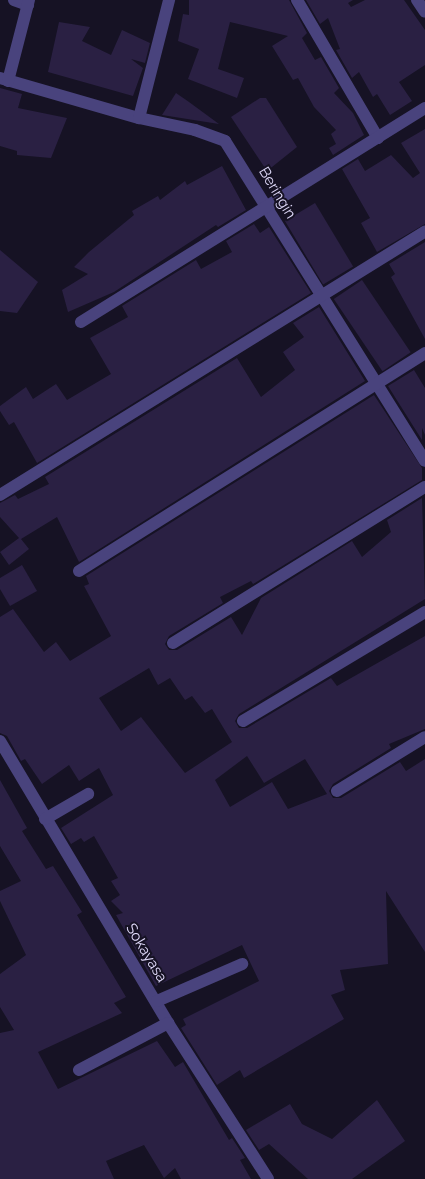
<!DOCTYPE html>
<html>
<head>
<meta charset="utf-8">
<style>
  body { margin:0 }
  #map { position:relative; width:425px; height:1179px; overflow:hidden; background:#161224; font-family:Raleway,sans-serif }
  div>[style] { position:absolute }
  .building>* { inset:0; background:#2a2043; transform-origin:0 0 }
  .minor>* { height:12px; margin:-6px; padding:0 6px; transform-origin:6px; border-radius:6px; background:#49437d }
  span { translate:-50% -50%; white-space:nowrap; text-align:center; line-height:1.15; -webkit-text-stroke:4px #161224; paint-order:stroke }
  .street-label { font-size:15px; color:#e0dafa }
</style>
</head>
<body>
<div id="map">
  <div class="building">
    <i style="clip-path:polygon(189px 0,289px 0,307px 33px,302px 38px,315px 60px,321px 57px,339px 88px,334px 93px,353px 113px,364px 135px,333px 155px,329px 148px,336px 144px,331px 134px,336px 130px,314px 107px,298px 78px,293px 80px,272px 46px,288px 36px,230px 22px,218px 69px,244px 78px,237px 98px,188px 79px,199px 49px,178px 41px,183px 14px,189px 15px)"></i>
    <i style="clip-path:polygon(306px 0,353px 0,348px 3px,351px 7px,365px 0,404px 0,425px 30px,425px 65px,399px 82px,412px 101px,390px 115px,377px 94px,373px 97px,359px 72px,352px 78px,336px 50px,340px 49px,328px 18px,320px 24px)"></i>
    <i style="clip-path:polygon(59px 22px,90px 27px,82px 41px,111px 55px,122px 30px,150px 43px,145px 63px,131px 59px,143px 68px,133px 96px,48px 72px)"></i>
    <i style="clip-path:polygon(0 88px,22px 94px,18px 108px,67px 118px,51px 158px,17px 155px,17px 151px,0 146px)"></i>
    <i style="clip-path:polygon(176px 93px,189px 102px,219px 124px,162px 115px)"></i>
    <i style="clip-path:polygon(260px 98px,266px 98px,297px 147px,267px 171px,231px 117px)"></i>
    <i style="clip-path:polygon(425px 129px,425px 224px,377px 252px,361px 223px,370px 218px,342px 169px,358px 159px,365px 171px,391px 155px,413px 178px,420px 173px,401px 143px)"></i>
    <i style="clip-path:polygon(222px 166px,246px 210px,218px 227px,216px 225px,114px 292px,68px 312px,62px 290px,88px 274px,74px 267px,89px 252px,134px 215px,132px 211px,158px 196px,160px 200px,185px 181px,187px 185px)"></i>
    <i style="left:315px;top:203px;width:74px;height:35px;rotate:59deg"></i>
    <i style="clip-path:polygon(254px 224px,260px 233px,269px 227px,311px 293px,37px 463px,14px 422px,9px 425px,0 411px,0 406px,26px 387px,33px 399px,56px 384px,67px 400px,111px 374px,90px 338px,128px 317px,122px 306px,196px 260px,201px 269px,232px 252px,226px 241px)"></i>
    <i style="clip-path:polygon(425px 242px,425px 339px,391px 277px,395px 274px,389px 264px)"></i>
    <i style="clip-path:polygon(0 250px,38px 282px,17px 313px,0 311px)"></i>
    <i style="left:362px;top:280px;width:87px;height:34px;rotate:56deg"></i>
    <i style="clip-path:polygon(319px 307px,365px 381px,79px 562px,57px 517px,21px 539px,29px 549px,9px 565px,0 552px,19px 538px,0 517px,0 503px,15px 495px,18px 499px,49px 484px,45px 477px,237px 358px,261px 397px,295px 370px,283px 352px,304px 337px,293px 323px)"></i>
    <i style="clip-path:polygon(414px 370px,425px 388px,425px 435px,422px 428px,422px 440px,388px 386px)"></i>
    <i style="clip-path:polygon(evenodd,374px 395px,422px 468px,422px 480px,253px 584px,251px 581px,220px 597px,223px 603px,169px 636px,165px 644px,169px 650px,177px 650px,231px 617px,242px 635px,261px 598px,352px 541px,362px 557px,391px 532px,387px 520px,422px 498px,425px 599px,239px 714px,235px 721px,239px 728px,247px 728px,331px 678px,337px 686px,425px 636px,425px 729px,389px 744px,391px 748px,333px 784px,329px 791px,333px 798px,341px 798px,400px 762px,406px 771px,425px 759px,425px 952px,386px 891px,388px 964px,340px 970px,345px 990px,331px 995px,344px 1019px,244px 1078px,240px 1070px,217px 1085px,181px 1028px,186px 1025px,183px 1019px,259px 981px,242px 945px,156px 986px,116px 915px,123px 913px,111px 901px,120px 895px,111px 881px,118px 878px,94px 836px,84px 842px,81px 838px,71px 844px,61px 828px,113px 795px,99px 768px,79px 781px,69px 765px,42px 784px,25px 759px,21px 761px,7px 736px,0 733px,0 617px,13px 609px,44px 652px,56px 642px,70px 661px,111px 636px,84px 586px,89px 584px,86px 576px,374px 395px,149px 668px,158px 685px,170px 678px,185px 700px,192px 696px,205px 713px,212px 709px,232px 742px,185px 773px,141px 717px,121px 731px,99px 698px,149px 668px,374px 395px,247px 756px,264px 783px,305px 759px,327px 794px,288px 809px,272px 782px,230px 807px,215px 780px,247px 756px)"></i>
    <i style="clip-path:polygon(22px 565px,37px 591px,10px 606px,0 589px,0 578px)"></i>
    <i style="clip-path:polygon(0 780px,27px 828px,22px 831px,46px 869px,53px 866px,82px 912px,77px 915px,126px 997px,114px 1003px,122px 1013px,38px 1052px,58px 1089px,157px 1041px,175px 1067px,183px 1062px,229px 1140px,232px 1138px,245px 1158px,240px 1160px,251px 1179px,181px 1179px,175px 1168px,164px 1178px,144px 1145px,106px 1161px,114px 1179px,0 1179px,0 1033px,14px 1030px,0 1007px,0 974px,26px 955px,0 901px,0 891px,21px 881px,0 846px)"></i>
    <i style="clip-path:polygon(377px 1100px,405px 1141px,352px 1179px,308px 1179px,269px 1144px,259px 1150px,246px 1130px,290px 1104px,302px 1124px,332px 1139px)"></i>
  </div>
  <div class="minor">
    <i style="left:14px;top:0;width:15px;rotate:20deg"></i>
    <i style="left:297px;top:0;width:160px;rotate:59.6deg"></i>
    <i style="left:417px;top:0;width:14px;rotate:56deg"></i>
    <i style="left:0;top:78px;width:145px;rotate:16.1deg"></i>
    <i style="left:139px;top:118px;width:57px;rotate:12.1deg"></i>
    <i style="left:195px;top:130px;width:32px;rotate:20deg"></i>
    <i style="left:225px;top:141px;width:377px;rotate:58deg"></i>
    <i style="left:8px;top:81px;width:84px;rotate:-75.5deg"></i>
    <i style="left:139px;top:118px;width:122px;rotate:-75.7deg"></i>
    <i style="left:81px;top:322px;width:405px;rotate:-31.9deg"></i>
    <i style="left:0;top:495px;width:500px;rotate:-31.8deg"></i>
    <i style="left:79px;top:571px;width:409px;rotate:-32.2deg"></i>
    <i style="left:173px;top:643px;width:296px;rotate:-31.8deg"></i>
    <i style="left:243px;top:721px;width:212px;rotate:-30.9deg"></i>
    <i style="left:0;top:741px;width:328px;rotate:59.2deg"></i>
    <i style="left:168px;top:1023px;width:185px;rotate:57.3deg"></i>
    <i style="left:337px;top:791px;width:103px;rotate:-31.5deg"></i>
    <i style="left:45px;top:819px;width:50px;rotate:-30.2deg"></i>
    <i style="left:157px;top:1001px;width:93px;rotate:-23.5deg"></i>
    <i style="left:79px;top:1070px;width:101px;rotate:-27.8deg"></i>
  </div>
  <div class="street-label">
    <span style="left:277px;top:193px;rotate:59deg">Beringin</span>
    <span style="left:146px;top:953px;rotate:59deg">Sokayasa</span>
  </div>
</div>
</body>
</html>
